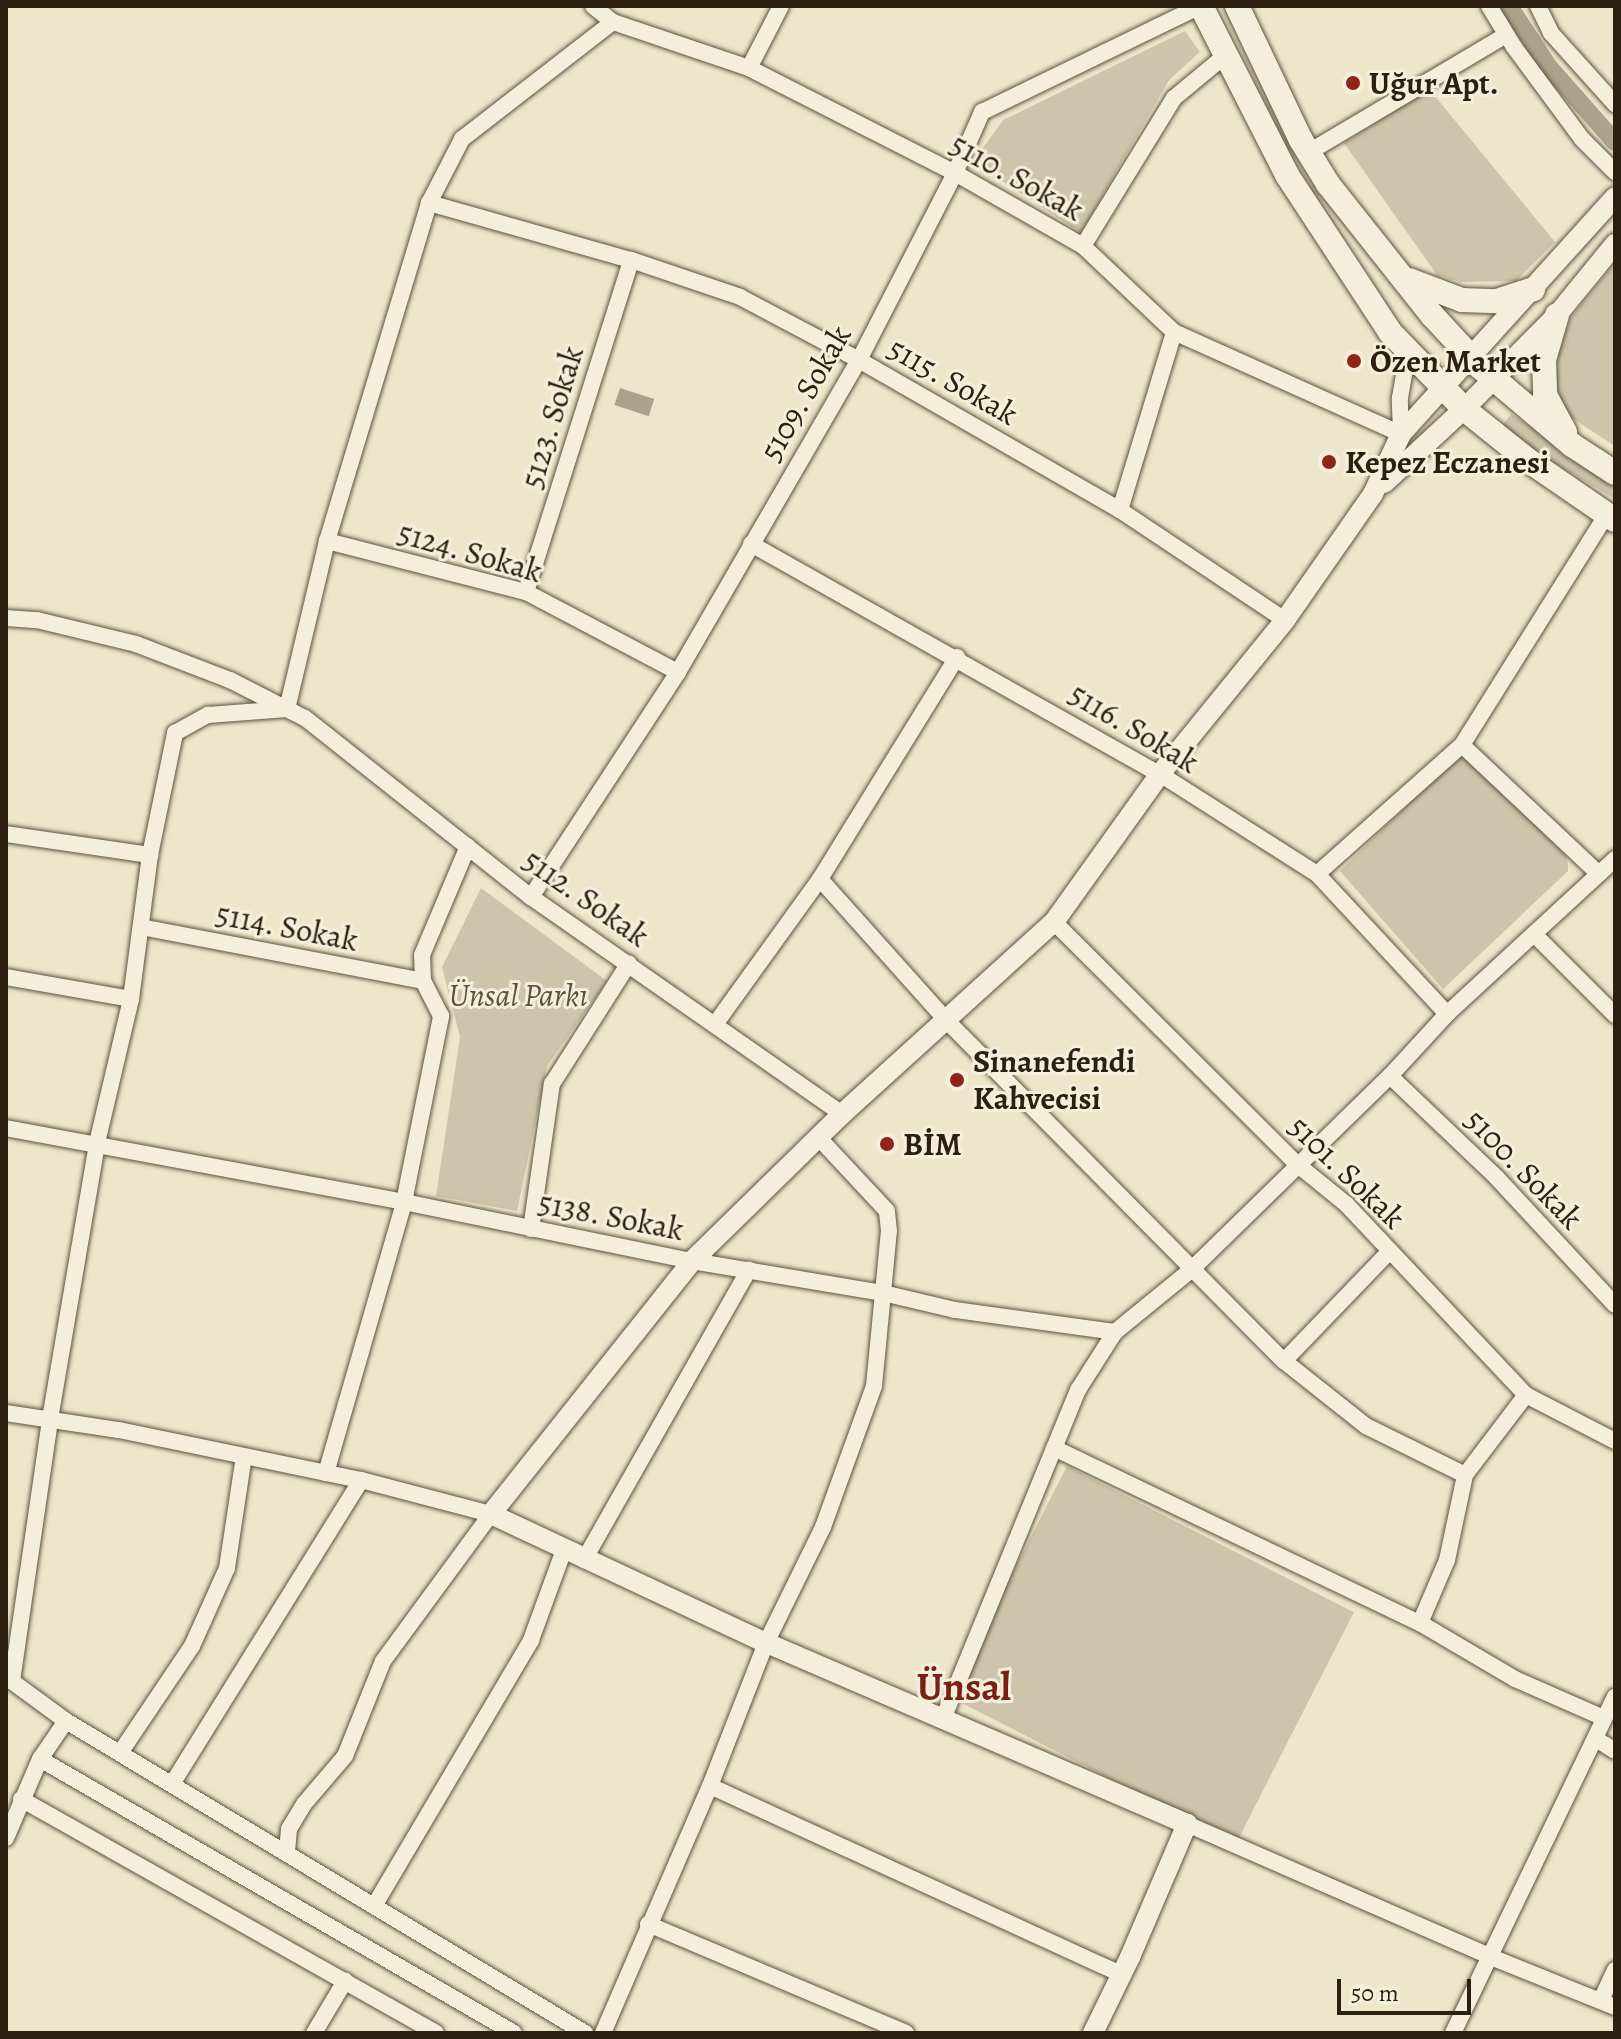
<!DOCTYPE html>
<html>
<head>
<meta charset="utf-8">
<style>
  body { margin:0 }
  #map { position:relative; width:1621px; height:2039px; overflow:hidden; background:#eee6cb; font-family:Alegreya,serif }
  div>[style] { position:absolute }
  .green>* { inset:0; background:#cdc4ab; transform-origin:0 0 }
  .water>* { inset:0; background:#aca28b; transform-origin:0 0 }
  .canal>* { height:18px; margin:-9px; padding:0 9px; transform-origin:9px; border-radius:9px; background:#aca28b }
  .roads { filter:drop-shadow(0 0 2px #5c513f) drop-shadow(0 0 2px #5c513f) }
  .minor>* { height:16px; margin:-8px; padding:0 8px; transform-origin:8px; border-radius:8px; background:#f4efdd }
  .tertiary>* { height:20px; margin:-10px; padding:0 10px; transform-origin:10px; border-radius:10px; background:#f4efdd }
  .secondary>* { height:24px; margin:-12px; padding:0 12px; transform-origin:12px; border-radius:12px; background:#f4efdd }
  .dots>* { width:22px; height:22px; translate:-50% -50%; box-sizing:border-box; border:4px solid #f4efdd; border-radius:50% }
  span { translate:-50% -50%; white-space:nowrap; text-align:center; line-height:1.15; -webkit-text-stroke:6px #f4efdd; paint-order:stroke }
  .poi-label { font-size:32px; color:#2c1f10; font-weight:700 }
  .left { translate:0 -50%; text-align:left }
  .street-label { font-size:32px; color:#2c1f10 }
  .park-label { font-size:32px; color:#5c513e; font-style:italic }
  .district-label { font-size:40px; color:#7a1f14; font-weight:700 }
  .frame { position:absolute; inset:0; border:8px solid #2c1f10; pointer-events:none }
  .scale { position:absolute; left:1337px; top:1979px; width:134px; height:36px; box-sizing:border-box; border:4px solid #2c1f10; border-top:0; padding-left:10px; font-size:24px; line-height:28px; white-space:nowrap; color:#2c1f10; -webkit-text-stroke:6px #f4efdd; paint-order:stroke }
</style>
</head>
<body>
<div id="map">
  <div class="green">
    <i style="clip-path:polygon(1185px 31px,1200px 52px,1169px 80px,1081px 233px,973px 162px,1003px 120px)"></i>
    <i style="clip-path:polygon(1429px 89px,1555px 242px,1516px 281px,1460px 282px,1437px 275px,1344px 143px)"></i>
    <i style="clip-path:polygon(1615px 263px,1615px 446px,1564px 413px,1555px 392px,1558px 352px,1571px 317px)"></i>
    <i style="clip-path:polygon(1511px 414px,1615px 481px,1615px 499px,1499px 430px)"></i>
    <i style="clip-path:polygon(1463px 757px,1519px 807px,1566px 855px,1568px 865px,1568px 871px,1443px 989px,1340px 871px,1456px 758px)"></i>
    <i style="clip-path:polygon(481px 888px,607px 981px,547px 1066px,517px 1211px,436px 1196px,460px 1037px,442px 967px)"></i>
    <i style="left:1067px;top:1466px;width:322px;height:259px;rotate:27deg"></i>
  </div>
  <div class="water">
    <i style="left:620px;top:388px;width:36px;height:18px;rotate:18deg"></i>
  </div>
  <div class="canal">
    <i style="left:1509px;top:6px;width:72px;rotate:57deg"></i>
    <i style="left:1548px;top:66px;width:101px;rotate:48.6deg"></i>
  </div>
  <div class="roads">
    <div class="minor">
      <i style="left:593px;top:6px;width:26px;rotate:39deg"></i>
      <i style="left:613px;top:22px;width:144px;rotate:18.7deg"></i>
      <i style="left:749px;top:68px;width:231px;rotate:27deg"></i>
      <i style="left:955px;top:173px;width:147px;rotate:29.7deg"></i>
      <i style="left:1083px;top:246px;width:125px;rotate:43.4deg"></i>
      <i style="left:1174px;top:332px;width:249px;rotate:24.2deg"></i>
      <i style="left:1401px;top:434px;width:36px;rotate:-92deg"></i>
      <i style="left:1400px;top:398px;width:48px;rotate:-80.3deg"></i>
      <i style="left:1489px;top:6px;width:48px;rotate:58.6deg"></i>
      <i style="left:1514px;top:47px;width:114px;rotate:53.5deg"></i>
      <i style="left:1582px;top:139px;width:47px;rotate:45deg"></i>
      <i style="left:1538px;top:6px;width:30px;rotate:64deg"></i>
      <i style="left:1551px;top:33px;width:96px;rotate:48deg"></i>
      <i style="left:749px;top:68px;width:70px;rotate:-62.7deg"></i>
      <i style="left:1309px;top:152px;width:229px;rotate:-30.7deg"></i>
      <i style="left:429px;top:203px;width:210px;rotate:15.8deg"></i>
      <i style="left:631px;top:260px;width:115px;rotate:18.7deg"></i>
      <i style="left:740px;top:297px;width:135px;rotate:27.9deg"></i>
      <i style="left:859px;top:360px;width:301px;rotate:29.9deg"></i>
      <i style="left:1120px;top:510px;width:198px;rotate:33.7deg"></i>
      <i style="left:1083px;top:246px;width:174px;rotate:-58.4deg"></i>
      <i style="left:1174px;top:98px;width:69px;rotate:-39.7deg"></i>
      <i style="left:1120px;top:510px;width:186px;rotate:-73.1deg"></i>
      <i style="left:327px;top:541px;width:205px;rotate:14.4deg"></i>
      <i style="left:526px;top:592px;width:172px;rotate:27.8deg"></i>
      <i style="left:751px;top:544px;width:469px;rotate:29.4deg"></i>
      <i style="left:1160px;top:774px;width:186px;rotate:32.5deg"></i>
      <i style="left:1317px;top:874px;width:191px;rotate:47.1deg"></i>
      <i style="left:526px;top:592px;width:348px;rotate:-72.4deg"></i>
      <i style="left:6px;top:618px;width:31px;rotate:4deg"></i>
      <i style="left:37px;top:620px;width:102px;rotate:13.6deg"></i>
      <i style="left:136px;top:644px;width:101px;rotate:21deg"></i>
      <i style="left:230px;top:680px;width:64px;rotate:27deg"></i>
      <i style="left:287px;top:709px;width:173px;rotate:-76.6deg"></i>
      <i style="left:327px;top:541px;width:353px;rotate:-73.2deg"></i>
      <i style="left:429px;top:203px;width:72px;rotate:-62.7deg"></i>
      <i style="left:462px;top:139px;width:191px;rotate:-37.8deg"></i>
      <i style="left:1462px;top:745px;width:188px;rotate:43.3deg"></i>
      <i style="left:6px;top:834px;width:146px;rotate:8.3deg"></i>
      <i style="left:1317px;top:874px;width:194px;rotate:-41.7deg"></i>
      <i style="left:1462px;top:745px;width:271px;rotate:-57.9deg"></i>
      <i style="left:820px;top:879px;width:189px;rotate:48.2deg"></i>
      <i style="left:946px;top:1020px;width:480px;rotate:45.3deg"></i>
      <i style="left:1284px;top:1361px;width:105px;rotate:38.4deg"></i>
      <i style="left:1366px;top:1426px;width:110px;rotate:26.3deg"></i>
      <i style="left:531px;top:897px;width:269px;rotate:-56.8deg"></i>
      <i style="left:678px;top:672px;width:361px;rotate:-59.9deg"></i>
      <i style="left:859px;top:360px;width:210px;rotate:-62.8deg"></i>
      <i style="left:955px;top:173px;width:67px;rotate:-66.1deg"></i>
      <i style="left:982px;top:112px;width:242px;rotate:-25.9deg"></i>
      <i style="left:1054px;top:922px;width:344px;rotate:44.9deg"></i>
      <i style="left:1298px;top:1165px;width:62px;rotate:39.1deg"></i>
      <i style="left:1346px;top:1204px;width:262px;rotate:46.7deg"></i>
      <i style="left:1526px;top:1395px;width:100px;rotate:27.3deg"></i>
      <i style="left:141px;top:927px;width:287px;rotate:10.8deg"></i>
      <i style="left:1536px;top:936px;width:112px;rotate:45deg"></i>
      <i style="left:6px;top:977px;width:127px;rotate:10deg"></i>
      <i style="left:716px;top:1023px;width:178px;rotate:-54.2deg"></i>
      <i style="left:820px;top:879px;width:261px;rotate:-58.3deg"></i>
      <i style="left:1390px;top:1076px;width:148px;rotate:43.6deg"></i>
      <i style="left:1497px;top:1178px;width:173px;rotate:47.1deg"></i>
      <i style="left:6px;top:1128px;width:405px;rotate:10.5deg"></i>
      <i style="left:404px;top:1202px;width:294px;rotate:11.6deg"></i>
      <i style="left:692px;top:1261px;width:194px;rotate:9.5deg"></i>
      <i style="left:883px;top:1293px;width:74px;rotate:13.3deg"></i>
      <i style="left:955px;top:1310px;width:162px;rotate:7.8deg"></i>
      <i style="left:531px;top:1229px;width:147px;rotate:-81.8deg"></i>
      <i style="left:552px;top:1084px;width:143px;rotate:-57.5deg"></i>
      <i style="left:1284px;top:1361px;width:153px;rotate:-46.1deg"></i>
      <i style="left:6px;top:1413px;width:114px;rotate:8.6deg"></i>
      <i style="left:119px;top:1430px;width:247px;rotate:11.7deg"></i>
      <i style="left:361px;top:1480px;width:134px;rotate:14.7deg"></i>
      <i style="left:491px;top:1514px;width:182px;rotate:126.3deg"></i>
      <i style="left:383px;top:1661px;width:102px;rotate:111.8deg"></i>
      <i style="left:345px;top:1756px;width:63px;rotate:130.5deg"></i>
      <i style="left:304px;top:1804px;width:29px;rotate:121deg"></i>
      <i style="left:289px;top:1829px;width:25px;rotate:95deg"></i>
      <i style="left:1054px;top:1448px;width:406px;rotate:25.6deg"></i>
      <i style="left:1420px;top:1623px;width:110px;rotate:30.5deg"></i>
      <i style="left:1515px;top:1679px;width:97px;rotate:23.7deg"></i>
      <i style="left:326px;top:1473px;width:282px;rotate:-73.9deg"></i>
      <i style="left:404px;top:1202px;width:190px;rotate:-78.7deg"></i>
      <i style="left:441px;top:1016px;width:39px;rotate:-117deg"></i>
      <i style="left:423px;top:981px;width:26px;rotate:-92deg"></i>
      <i style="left:422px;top:955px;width:118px;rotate:-67.1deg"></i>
      <i style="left:584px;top:1560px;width:334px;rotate:-60.4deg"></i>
      <i style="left:1420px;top:1623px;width:69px;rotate:-66.8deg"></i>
      <i style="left:1447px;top:1560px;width:87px;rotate:-78deg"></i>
      <i style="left:1465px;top:1475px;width:101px;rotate:-52.7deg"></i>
      <i style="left:6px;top:1677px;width:74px;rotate:36.3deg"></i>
      <i style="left:66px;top:1721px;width:606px;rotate:31.01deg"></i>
      <i style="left:12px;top:1681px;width:265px;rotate:-81.7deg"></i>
      <i style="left:50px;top:1419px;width:280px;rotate:-80.3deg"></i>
      <i style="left:97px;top:1143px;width:148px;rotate:-76.7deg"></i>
      <i style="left:131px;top:999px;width:145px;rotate:-82.5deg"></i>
      <i style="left:150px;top:855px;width:125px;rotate:-78.4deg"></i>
      <i style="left:175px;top:733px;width:38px;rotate:-29deg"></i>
      <i style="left:208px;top:715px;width:79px;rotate:-4.3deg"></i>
      <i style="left:287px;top:709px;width:20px;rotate:27deg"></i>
      <i style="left:305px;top:718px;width:288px;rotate:38.4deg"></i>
      <i style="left:531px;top:897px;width:379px;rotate:34.9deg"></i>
      <i style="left:943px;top:1719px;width:356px;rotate:-67.7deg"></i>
      <i style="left:1078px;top:1390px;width:69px;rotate:-57.5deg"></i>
      <i style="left:1115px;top:1332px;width:98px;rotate:-39.2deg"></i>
      <i style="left:1191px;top:1270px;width:278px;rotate:-44.3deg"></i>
      <i style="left:1390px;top:1076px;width:84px;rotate:-47.4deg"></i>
      <i style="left:1447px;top:1014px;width:229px;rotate:-42.7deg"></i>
      <i style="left:1596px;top:1739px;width:22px;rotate:32deg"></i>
      <i style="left:120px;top:1753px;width:129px;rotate:-56.1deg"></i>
      <i style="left:192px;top:1646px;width:85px;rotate:-65.8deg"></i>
      <i style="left:227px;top:1568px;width:113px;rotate:-81.4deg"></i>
      <i style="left:40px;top:1759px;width:547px;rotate:30.03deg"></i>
      <i style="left:172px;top:1784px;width:358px;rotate:-58.1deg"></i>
      <i style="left:710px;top:1786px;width:453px;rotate:24.6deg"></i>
      <i style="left:21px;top:1799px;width:476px;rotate:29.4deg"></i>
      <i style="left:1187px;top:1824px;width:332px;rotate:23.6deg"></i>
      <i style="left:1491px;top:1957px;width:134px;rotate:22deg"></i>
      <i style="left:6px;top:1838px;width:86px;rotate:-66.7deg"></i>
      <i style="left:40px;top:1759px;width:46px;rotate:-55.6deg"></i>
      <i style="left:374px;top:1906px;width:309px;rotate:-59.4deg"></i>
      <i style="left:531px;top:1640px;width:96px;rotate:-69.9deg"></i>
      <i style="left:648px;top:1924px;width:280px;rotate:22.9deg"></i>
      <i style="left:1601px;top:2000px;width:33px;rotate:-65deg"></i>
      <i style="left:314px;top:2033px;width:61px;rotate:-59.2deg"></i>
      <i style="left:603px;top:2033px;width:269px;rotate:-66.6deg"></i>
      <i style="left:710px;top:1786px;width:154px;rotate:-68.6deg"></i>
      <i style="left:766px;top:1643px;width:129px;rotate:-63.8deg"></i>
      <i style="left:823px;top:1527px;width:150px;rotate:-70.1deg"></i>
      <i style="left:874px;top:1386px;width:156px;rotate:-84.5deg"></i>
      <i style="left:889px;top:1231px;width:20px;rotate:-96deg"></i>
      <i style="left:887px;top:1211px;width:101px;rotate:-133deg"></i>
      <i style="left:1453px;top:2033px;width:373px;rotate:-64.3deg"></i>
    </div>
    <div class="tertiary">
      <i style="left:1384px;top:483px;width:109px;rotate:-42.8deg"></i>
      <i style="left:1464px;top:409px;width:132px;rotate:-45.3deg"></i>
      <i style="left:1557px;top:315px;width:92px;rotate:-50.8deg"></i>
      <i style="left:1093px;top:2033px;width:85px;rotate:-64deg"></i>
      <i style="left:1130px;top:1957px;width:145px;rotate:-66.8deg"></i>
      <i style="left:1187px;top:1824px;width:458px;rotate:-156.7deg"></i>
      <i style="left:766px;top:1643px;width:304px;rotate:-154.9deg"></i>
      <i style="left:491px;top:1514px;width:323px;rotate:-51.5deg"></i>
      <i style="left:692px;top:1261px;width:210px;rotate:-44.4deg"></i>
      <i style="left:842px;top:1114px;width:286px;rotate:-42.2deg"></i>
      <i style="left:1054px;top:922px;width:182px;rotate:-54.4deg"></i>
      <i style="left:1160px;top:774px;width:198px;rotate:-50.9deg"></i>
      <i style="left:1285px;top:620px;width:154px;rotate:-55.1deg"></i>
      <i style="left:1373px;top:494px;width:66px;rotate:-65deg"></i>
      <i style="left:1401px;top:434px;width:319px;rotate:-47.9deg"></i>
    </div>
    <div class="secondary">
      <i style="left:1201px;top:6px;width:190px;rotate:63deg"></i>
      <i style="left:1287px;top:175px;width:188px;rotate:56.7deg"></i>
      <i style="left:1390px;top:332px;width:107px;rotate:46.1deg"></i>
      <i style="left:1464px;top:409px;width:83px;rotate:38.7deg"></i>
      <i style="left:1529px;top:461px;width:104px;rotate:34.5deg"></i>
      <i style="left:1237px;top:6px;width:148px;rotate:64.5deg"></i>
      <i style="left:1301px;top:140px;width:52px;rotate:58.5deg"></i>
      <i style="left:1328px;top:184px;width:167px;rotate:51.6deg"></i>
      <i style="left:1432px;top:315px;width:71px;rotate:47.3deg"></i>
      <i style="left:1480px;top:367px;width:121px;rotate:40.3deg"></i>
      <i style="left:1572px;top:445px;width:51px;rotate:33.1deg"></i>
      <i style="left:1409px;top:280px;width:57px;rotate:20.7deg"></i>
      <i style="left:1462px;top:300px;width:35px;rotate:2deg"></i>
      <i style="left:1497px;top:301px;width:38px;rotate:-18deg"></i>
      <i style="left:1557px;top:315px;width:47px;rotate:106.1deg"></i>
      <i style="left:1544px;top:360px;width:35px;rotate:88deg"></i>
      <i style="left:1545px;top:395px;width:42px;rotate:61.6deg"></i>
    </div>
  </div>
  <div class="dots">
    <i style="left:1353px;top:83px;background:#8f2418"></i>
    <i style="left:1354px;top:361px;background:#8f2418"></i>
    <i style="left:1329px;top:462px;background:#8f2418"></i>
    <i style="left:957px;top:1080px;background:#8f2418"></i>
    <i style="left:887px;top:1144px;background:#8f2418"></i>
  </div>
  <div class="poi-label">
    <span class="left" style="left:1369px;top:83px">Uğur Apt.</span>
    <span class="left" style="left:1370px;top:361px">Özen Market</span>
    <span class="left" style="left:1345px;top:462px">Kepez Eczanesi</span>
    <span class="left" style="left:973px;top:1080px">Sinanefendi<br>Kahvecisi</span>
    <span class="left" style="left:903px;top:1144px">BİM</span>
  </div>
  <div class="street-label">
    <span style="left:1017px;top:177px;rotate:29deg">5110. Sokak</span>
    <span style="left:953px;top:381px;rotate:30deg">5115. Sokak</span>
    <span style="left:805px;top:393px;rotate:-60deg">5109. Sokak</span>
    <span style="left:552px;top:417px;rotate:-73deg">5123. Sokak</span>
    <span style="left:470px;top:552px;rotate:16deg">5124. Sokak</span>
    <span style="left:1134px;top:728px;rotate:31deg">5116. Sokak</span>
    <span style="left:586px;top:898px;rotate:35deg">5112. Sokak</span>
    <span style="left:287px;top:927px;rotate:11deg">5114. Sokak</span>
    <span style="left:1524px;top:1169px;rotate:46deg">5100. Sokak</span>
    <span style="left:1347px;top:1172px;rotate:44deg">5101. Sokak</span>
    <span style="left:611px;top:1216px;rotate:11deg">5138. Sokak</span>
  </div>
  <div class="park-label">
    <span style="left:518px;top:995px">Ünsal Parkı</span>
  </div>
  <div class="district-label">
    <span style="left:964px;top:1687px">Ünsal</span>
  </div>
  <div class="frame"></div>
  <div class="scale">50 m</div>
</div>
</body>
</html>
